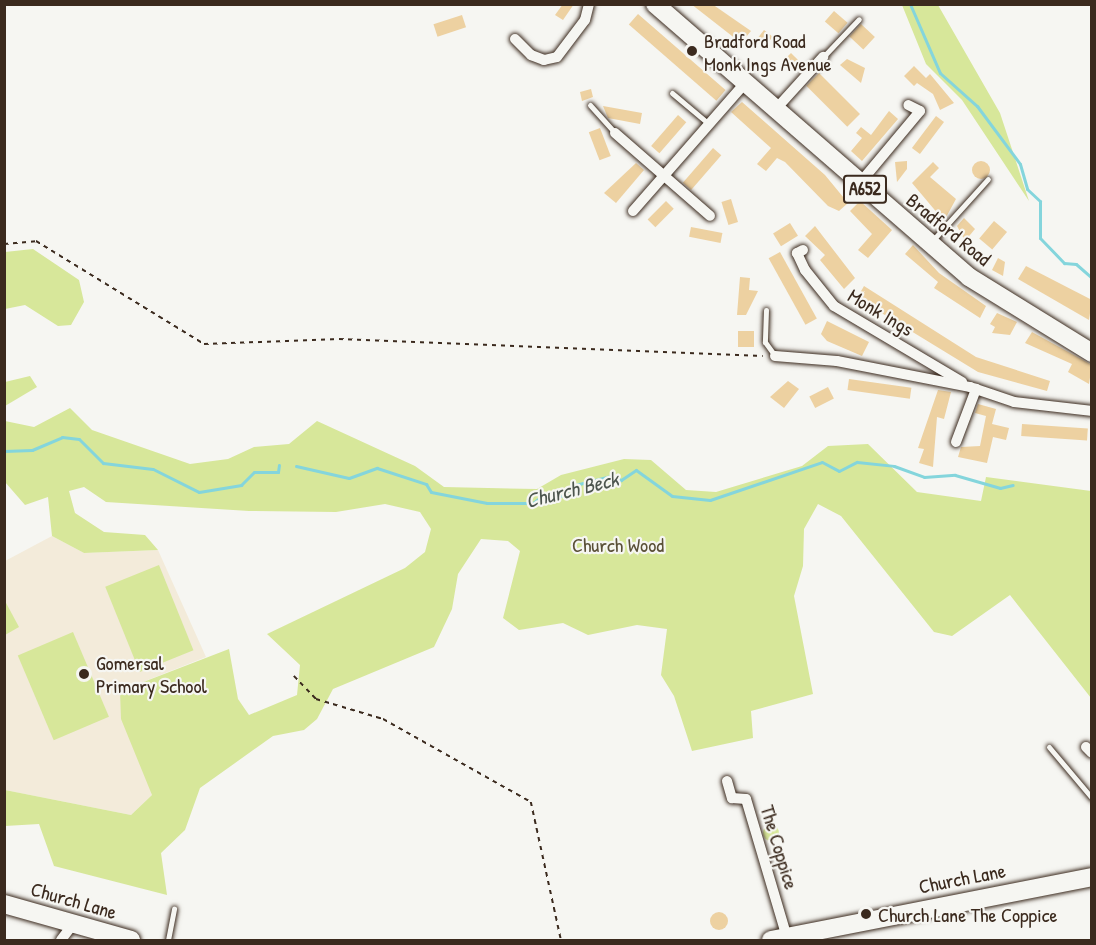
<!DOCTYPE html>
<html>
<head>
<meta charset="utf-8">
<style>
  body { margin:0 }
  #map { position:relative; width:1096px; height:945px; overflow:hidden; background:#f6f6f2; font-family:"Patrick Hand",sans-serif }
  div>[style] { position:absolute }
  .built>* { inset:0; background:#f3ebda }
  .green>* { inset:0; background:#d7e79a; transform-origin:0 0 }
  .round { border-radius:50% }
  .stream>* { height:3px; margin:-1.5px; padding:0 1.5px; transform-origin:1.5px; border-radius:1.5px; background:#84d5dc }
  .building>* { inset:0; background:#edd1a1; transform-origin:0 0 }
  .path>* { height:1.5px; margin-top:-0.75px; transform-origin:0; background:repeating-linear-gradient(90deg,#3b2a1e 0 4.5px,transparent 0 9px) }
  .roads { filter:drop-shadow(0 0 2px #3b2a1e) drop-shadow(0 0 2px #3b2a1e) }
  .lane>* { height:5px; margin:-2.5px; padding:0 2.5px; transform-origin:2.5px; border-radius:2.5px; background:#f6f6f2 }
  .street>* { height:10px; margin:-5px; padding:0 5px; transform-origin:5px; border-radius:5px; background:#f6f6f2 }
  .primary>* { height:18px; margin:-9px; padding:0 9px; transform-origin:9px; border-radius:9px; background:#f6f6f2 }
  .dots>* { width:16px; height:16px; translate:-50% -50%; box-sizing:border-box; border:3px solid #f6f6f2; border-radius:50% }
  span { translate:-50% -50%; white-space:nowrap; text-align:center; line-height:1.15; -webkit-text-stroke:4.5px #f6f6f2; paint-order:stroke }
  .shield-label span { padding:2px 4px; background:#f6f6f2; border:2px solid; border-radius:4px; -webkit-text-stroke-width:0 }
  .shield-label { font-size:18px; color:#3b2a1e; font-weight:700 }
  .poi-label { font-size:20px; color:#3b2a1e }
  .left { translate:0 -50%; text-align:left }
  .street-label { font-size:20px; color:#3b2a1e }
  .park-label { font-size:20px; color:#5a5037 }
  .water-label { font-size:21px; color:#4d554e; font-style:italic }
  .frame { position:absolute; inset:0; border:6px solid #3b2a1e; pointer-events:none }
</style>
</head>
<body>
<div id="map">
  <div class="built">
    <i style="clip-path:polygon(52px 536px,84px 553px,158px 550px,206px 657px,120px 691px,152px 795px,131px 815px,5px 790px,5px 561px)"></i>
  </div>
  <div class="green">
    <i style="clip-path:polygon(902px 5px,938px 5px,1000px 113px,1029px 201px,962px 100px,926px 64px)"></i>
    <i style="clip-path:polygon(33px 249px,79px 280px,84px 302px,71px 325px,58px 326px,25px 305px,5px 309px,5px 252px)"></i>
    <i style="clip-path:polygon(30px 376px,37px 387px,5px 406px,5px 382px)"></i>
    <i style="clip-path:polygon(70px 408px,92px 430px,190px 464px,228px 459px,254px 447px,289px 444px,317px 421px,415px 466px,444px 487px,537px 489px,561px 475px,624px 459px,651px 460px,686px 490px,716px 492px,802px 466px,828px 446px,868px 444px,917px 492px,981px 501px,986px 477px,1091px 491px,1091px 698px,1010px 595px,952px 636px,934px 632px,841px 516px,818px 504px,804px 529px,803px 566px,794px 596px,813px 694px,751px 711px,753px 738px,692px 751px,674px 696px,661px 675px,667px 629px,637px 625px,588px 635px,563px 623px,519px 630px,503px 618px,520px 551px,508px 541px,481px 539px,458px 574px,452px 609px,434px 647px,333px 689px,317px 719px,304px 730px,273px 736px,200px 788px,185px 830px,161px 853px,167px 895px,54px 866px,39px 824px,5px 826px,5px 790px,131px 815px,152px 795px,121px 719px,120px 691px,229px 649px,238px 699px,249px 715px,297px 695px,300px 665px,267px 634px,405px 568px,425px 552px,431px 529px,420px 512px,385px 504px,336px 512px,249px 511px,106px 502px,84px 487px,69px 491px,75px 513px,104px 532px,145px 535px,158px 550px,84px 553px,52px 536px,48px 497px,25px 505px,5px 482px,5px 421px,34px 427px)"></i>
    <i style="left:159px;top:565px;width:92px;height:58px;rotate:68deg"></i>
    <i style="clip-path:polygon(5px 601px,19px 627px,5px 635px,4px 635px)"></i>
    <i style="left:73px;top:632px;width:92px;height:60px;rotate:67deg"></i>
    <i class="round" style="left:763px;top:825px;width:16px;height:16px"></i>
  </div>
  <div class="stream">
    <i style="left:910px;top:4px;width:75px;rotate:66.5deg"></i>
    <i style="left:940px;top:73px;width:50px;rotate:41.7deg"></i>
    <i style="left:977px;top:106px;width:72px;rotate:53.4deg"></i>
    <i style="left:1020px;top:164px;width:26px;rotate:74deg"></i>
    <i style="left:1027px;top:189px;width:18px;rotate:43deg"></i>
    <i style="left:1040px;top:201px;width:37px;rotate:90deg"></i>
    <i style="left:1040px;top:238px;width:35px;rotate:46deg"></i>
    <i style="left:1064px;top:263px;width:12px;rotate:5deg"></i>
    <i style="left:1076px;top:264px;width:21px;rotate:41deg"></i>
    <i style="left:4px;top:451px;width:28px;rotate:-2deg"></i>
    <i style="left:32px;top:450px;width:33px;rotate:-23deg"></i>
    <i style="left:62px;top:437px;width:17px;rotate:7deg"></i>
    <i style="left:79px;top:439px;width:34px;rotate:45deg"></i>
    <i style="left:103px;top:463px;width:50px;rotate:6.8deg"></i>
    <i style="left:153px;top:469px;width:51px;rotate:26.6deg"></i>
    <i style="left:199px;top:492px;width:43px;rotate:-9.5deg"></i>
    <i style="left:241px;top:485px;width:18px;rotate:-45deg"></i>
    <i style="left:254px;top:472px;width:24px"></i>
    <i style="left:278px;top:472px;width:7px;rotate:-82deg"></i>
    <i style="left:296px;top:466px;width:54px;rotate:12.8deg"></i>
    <i style="left:349px;top:478px;width:30px;rotate:-20deg"></i>
    <i style="left:377px;top:468px;width:52px;rotate:18.1deg"></i>
    <i style="left:426px;top:484px;width:9px;rotate:58deg"></i>
    <i style="left:431px;top:492px;width:57px;rotate:11.1deg"></i>
    <i style="left:487px;top:503px;width:46px"></i>
    <i style="left:533px;top:503px;width:13px;rotate:-39deg"></i>
    <i style="left:543px;top:495px;width:18px;rotate:3deg"></i>
    <i style="left:561px;top:496px;width:18px;rotate:-38deg"></i>
    <i style="left:575px;top:485px;width:38px;rotate:-14deg"></i>
    <i style="left:612px;top:476px;width:10px;rotate:24deg"></i>
    <i style="left:621px;top:480px;width:18px;rotate:-34deg"></i>
    <i style="left:636px;top:470px;width:44px;rotate:35.8deg"></i>
    <i style="left:672px;top:496px;width:38px;rotate:6deg"></i>
    <i style="left:710px;top:500px;width:118px;rotate:-18.7deg"></i>
    <i style="left:822px;top:462px;width:19px;rotate:28deg"></i>
    <i style="left:839px;top:471px;width:20px;rotate:-27deg"></i>
    <i style="left:857px;top:462px;width:37px;rotate:6deg"></i>
    <i style="left:894px;top:466px;width:32px;rotate:20deg"></i>
    <i style="left:924px;top:477px;width:31px;rotate:-4deg"></i>
    <i style="left:955px;top:475px;width:47px;rotate:16.1deg"></i>
    <i style="left:1000px;top:488px;width:13px;rotate:-13deg"></i>
  </div>
  <div class="building">
    <i style="clip-path:polygon(563px 4px,574px 4px,563px 20px,555px 15px)"></i>
    <i style="clip-path:polygon(691px 4px,712px 4px,751px 31px,741px 43px)"></i>
    <i style="left:834px;top:11px;width:18px;height:14px;rotate:41deg"></i>
    <i style="left:638px;top:14px;width:116px;height:14px;rotate:41deg"></i>
    <i style="left:462px;top:15px;width:13px;height:30px;rotate:72deg"></i>
    <i style="left:861px;top:24px;width:19px;height:17px;rotate:43deg"></i>
    <i style="left:764px;top:30px;width:11px;height:13px;rotate:38deg"></i>
    <i style="left:791px;top:53px;width:10px;height:12px;rotate:45deg"></i>
    <i style="clip-path:polygon(847px 59px,865px 68px,861px 83px,840px 65px)"></i>
    <i style="clip-path:polygon(914px 66px,926px 78px,930px 74px,954px 103px,940px 110px,933px 94px,917px 83px,914px 86px,904px 76px)"></i>
    <i style="left:819px;top:73px;width:58px;height:18px;rotate:45deg"></i>
    <i style="clip-path:polygon(591px 89px,593px 97px,582px 101px,580px 92px)"></i>
    <i style="clip-path:polygon(742px 102px,825px 175px,848px 203px,839px 211px,828px 206px,785px 162px,777px 158px,766px 171px,757px 164px,771px 148px,731px 112px)"></i>
    <i style="clip-path:polygon(603px 106px,642px 113px,640px 124px,608px 118px)"></i>
    <i style="clip-path:polygon(889px 111px,898px 119px,862px 161px,851px 151px,862px 138px,856px 133px,861px 127px,871px 135px)"></i>
    <i style="left:678px;top:115px;width:11px;height:41px;rotate:41deg"></i>
    <i style="left:936px;top:116px;width:10px;height:40px;rotate:37deg"></i>
    <i style="left:600px;top:128px;width:30px;height:12px;rotate:69deg"></i>
    <i style="left:713px;top:148px;width:11px;height:46px;rotate:41deg"></i>
    <i class="round" style="left:972px;top:161px;width:18px;height:18px"></i>
    <i style="clip-path:polygon(907px 161px,907px 169px,897px 182px,895px 162px)"></i>
    <i style="clip-path:polygon(933px 162px,939px 168px,930px 177px,956px 199px,944px 221px,912px 183px)"></i>
    <i style="clip-path:polygon(636px 163px,644px 170px,616px 203px,604px 193px)"></i>
    <i style="left:731px;top:199px;width:24px;height:10px;rotate:73deg"></i>
    <i style="left:666px;top:201px;width:11px;height:26px;rotate:45deg"></i>
    <i style="clip-path:polygon(860px 201px,892px 230px,868px 258px,858px 250px,872px 234px,850px 211px)"></i>
    <i style="clip-path:polygon(964px 218px,975px 229px,965px 241px,957px 226px)"></i>
    <i style="left:994px;top:221px;width:17px;height:23px;rotate:40deg"></i>
    <i style="left:790px;top:223px;width:15px;height:20px;rotate:58deg"></i>
    <i style="clip-path:polygon(815px 226px,855px 278px,844px 289px,820px 260px,825px 255px,805px 236px)"></i>
    <i style="left:691px;top:227px;width:32px;height:10px;rotate:11deg"></i>
    <i style="clip-path:polygon(913px 245px,939px 273px,986px 306px,980px 318px,934px 288px,938px 282px,905px 254px)"></i>
    <i style="left:780px;top:252px;width:76px;height:13px;rotate:61deg"></i>
    <i style="clip-path:polygon(998px 258px,1005px 262px,1003px 276px,992px 270px)"></i>
    <i style="clip-path:polygon(1026px 266px,1092px 300px,1089px 320px,1018px 279px)"></i>
    <i style="clip-path:polygon(740px 277px,750px 278px,749px 290px,758px 291px,746px 315px,737px 315px)"></i>
    <i style="clip-path:polygon(864px 286px,976px 357px,1050px 381px,1047px 391px,978px 372px,857px 298px)"></i>
    <i style="clip-path:polygon(997px 313px,1017px 322px,1010px 335px,992px 333px,995px 327px,990px 324px)"></i>
    <i style="clip-path:polygon(827px 321px,869px 342px,862px 356px,827px 341px,821px 334px)"></i>
    <i style="left:738px;top:331px;width:16px;height:16px"></i>
    <i style="clip-path:polygon(1032px 332px,1092px 365px,1089px 384px,1068px 372px,1072px 364px,1025px 343px)"></i>
    <i style="left:849px;top:379px;width:63px;height:11px;rotate:8deg"></i>
    <i style="clip-path:polygon(788px 381px,799px 389px,784px 408px,770px 397px)"></i>
    <i style="left:828px;top:387px;width:13px;height:21px;rotate:63deg"></i>
    <i style="clip-path:polygon(938px 390px,951px 392px,944px 419px,937px 417px,933px 467px,919px 463px,924px 449px,918px 448px)"></i>
    <i style="clip-path:polygon(978px 404px,996px 409px,992px 424px,1009px 428px,1006px 440px,993px 437px,987px 463px,958px 457px,961px 447px,980px 446px,986px 416px,975px 413px)"></i>
    <i style="left:1022px;top:424px;width:66px;height:12px;rotate:4deg"></i>
    <i class="round" style="left:710px;top:912px;width:18px;height:18px"></i>
  </div>
  <div class="path">
    <i style="left:4px;top:244px;width:32px;rotate:-5deg"></i>
    <i style="left:36px;top:241px;width:197px;rotate:31.5deg"></i>
    <i style="left:204px;top:344px;width:135px;rotate:-2.1deg"></i>
    <i style="left:339px;top:339px;width:424px;rotate:2.3deg"></i>
    <i style="left:294px;top:676px;width:32px;rotate:46deg"></i>
    <i style="left:316px;top:699px;width:70px;rotate:16.6deg"></i>
    <i style="left:383px;top:719px;width:170px;rotate:29.3deg"></i>
    <i style="left:531px;top:802px;width:141px;rotate:77.7deg"></i>
  </div>
  <div class="roads">
    <div class="lane">
      <i style="left:823px;top:57px;width:52px;rotate:-46.5deg"></i>
      <i style="left:672px;top:93px;width:48px;rotate:40deg"></i>
      <i style="left:590px;top:105px;width:38px;rotate:48deg"></i>
      <i style="left:933px;top:240px;width:82px;rotate:-48deg"></i>
      <i style="left:766px;top:310px;width:32px;rotate:92deg"></i>
      <i style="left:765px;top:342px;width:17px;rotate:54deg"></i>
      <i style="left:1049px;top:747px;width:67px;rotate:49.9deg"></i>
      <i style="left:168px;top:940px;width:32px;rotate:-79deg"></i>
    </div>
    <div class="street">
      <i style="left:515px;top:39px;width:23px;rotate:45deg"></i>
      <i style="left:531px;top:55px;width:14px;rotate:21deg"></i>
      <i style="left:544px;top:60px;width:13px;rotate:-13deg"></i>
      <i style="left:557px;top:57px;width:46px;rotate:-52.9deg"></i>
      <i style="left:585px;top:20px;width:16px;rotate:-76deg"></i>
      <i style="left:775px;top:110px;width:72px;rotate:-47.8deg"></i>
      <i style="left:615px;top:133px;width:126px;rotate:41.1deg"></i>
      <i style="left:859px;top:184px;width:95px;rotate:-50.1deg"></i>
      <i style="left:920px;top:111px;width:13px;rotate:-153deg"></i>
      <i style="left:633px;top:211px;width:169px;rotate:-48.8deg"></i>
      <i style="left:803px;top:250px;width:7px;rotate:153deg"></i>
      <i style="left:797px;top:253px;width:19px;rotate:65deg"></i>
      <i style="left:805px;top:270px;width:46px;rotate:51.1deg"></i>
      <i style="left:834px;top:306px;width:149px;rotate:30.7deg"></i>
      <i style="left:775px;top:356px;width:62px;rotate:4.6deg"></i>
      <i style="left:837px;top:361px;width:136px;rotate:11.1deg"></i>
      <i style="left:970px;top:387px;width:46px;rotate:18.8deg"></i>
      <i style="left:1014px;top:402px;width:79px;rotate:6.6deg"></i>
      <i style="left:956px;top:442px;width:57px;rotate:-69.3deg"></i>
      <i style="left:1086px;top:747px;width:8px;rotate:45deg"></i>
      <i style="left:727px;top:781px;width:18px;rotate:74deg"></i>
      <i style="left:732px;top:798px;width:14px;rotate:4deg"></i>
      <i style="left:746px;top:799px;width:144px;rotate:73.5deg"></i>
      <i style="left:61px;top:940px;width:21px;rotate:-53deg"></i>
    </div>
    <div class="primary">
      <i style="left:655px;top:4px;width:416px;rotate:41deg"></i>
      <i style="left:969px;top:277px;width:145px;rotate:31.7deg"></i>
      <i style="left:4px;top:904px;width:132px;rotate:15.8deg"></i>
      <i style="left:771px;top:940px;width:327px;rotate:-11.1deg"></i>
    </div>
  </div>
  <div class="dots">
    <i style="left:692px;top:51px;background:#3b2a1e"></i>
    <i style="left:84px;top:674px;background:#3b2a1e"></i>
    <i style="left:866px;top:914px;background:#3b2a1e"></i>
  </div>
  <div class="shield-label">
    <span style="left:865px;top:189px">A652</span>
  </div>
  <div class="poi-label">
    <span class="left" style="left:704px;top:52px">Bradford Road<br>Monk Ings Avenue</span>
    <span class="left" style="left:96px;top:674px">Gomersal<br>Primary School</span>
    <span class="left" style="left:878px;top:914px">Church Lane The Coppice</span>
  </div>
  <div class="street-label">
    <span style="left:949px;top:229px;rotate:39deg">Bradford Road</span>
    <span style="left:881px;top:312px;rotate:31deg">Monk Ings</span>
    <span style="left:780px;top:847px;rotate:73deg">The Coppice</span>
    <span style="left:962px;top:878px;rotate:-11deg">Church Lane</span>
    <span style="left:74px;top:900px;rotate:16deg">Church Lane</span>
  </div>
  <div class="park-label">
    <span style="left:618px;top:544px">Church Wood</span>
  </div>
  <div class="water-label">
    <span style="left:572px;top:490px;rotate:-14deg">Church Beck</span>
  </div>
  <div class="frame"></div>
</div>
</body>
</html>
